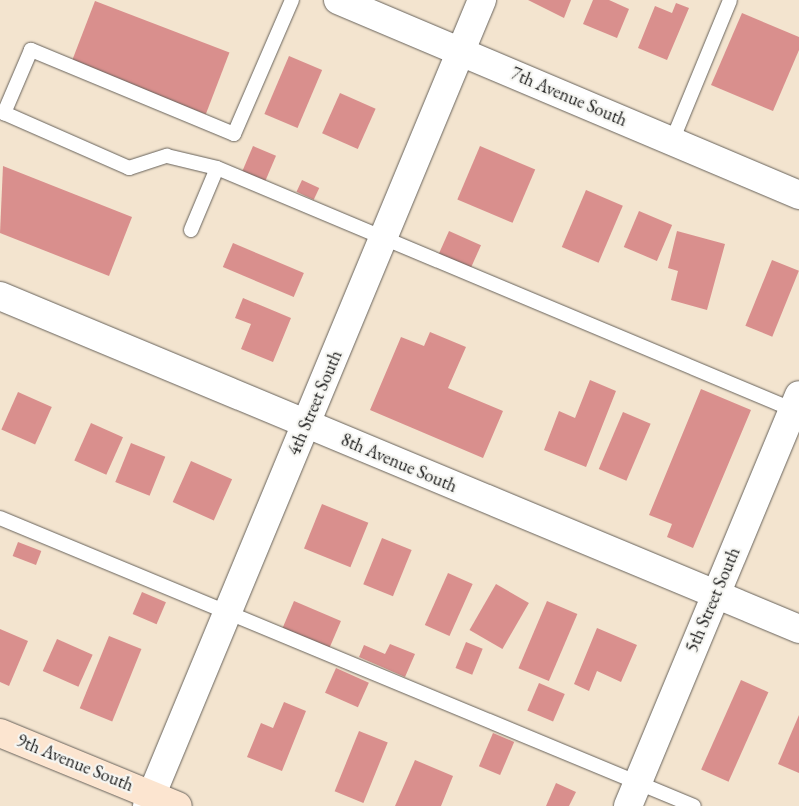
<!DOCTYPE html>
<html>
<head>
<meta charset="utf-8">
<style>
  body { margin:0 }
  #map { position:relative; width:799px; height:806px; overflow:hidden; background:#f3e4cf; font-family:"EB Garamond",serif }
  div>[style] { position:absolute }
  .building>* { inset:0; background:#d98f8d; transform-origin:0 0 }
  .roads { filter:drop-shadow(0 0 1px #67625b) drop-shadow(0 0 1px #67625b) }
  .service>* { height:14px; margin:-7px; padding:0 7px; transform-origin:7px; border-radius:7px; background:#fff }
  .minor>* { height:28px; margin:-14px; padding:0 14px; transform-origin:14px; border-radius:14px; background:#fff }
  .secondary>* { height:28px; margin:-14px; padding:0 14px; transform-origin:14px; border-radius:14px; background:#fce5d0 }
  span { translate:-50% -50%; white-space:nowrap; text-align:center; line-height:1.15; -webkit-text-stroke:4.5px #f6f6f2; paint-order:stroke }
  .street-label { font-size:18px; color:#1c1c1c }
</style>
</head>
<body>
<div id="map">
  <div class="building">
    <i style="clip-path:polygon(528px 0,571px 0,564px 18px)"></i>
    <i style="clip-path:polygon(593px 0,609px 0,629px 9px,617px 38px,583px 24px)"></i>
    <i style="left:95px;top:1px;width:144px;height:66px;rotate:21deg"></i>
    <i style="clip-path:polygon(676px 3px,689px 8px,667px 60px,638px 48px,655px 6px,672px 13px)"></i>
    <i style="clip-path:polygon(742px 13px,799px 37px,799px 50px,773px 111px,711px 85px)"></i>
    <i style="left:289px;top:56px;width:36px;height:63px;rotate:23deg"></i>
    <i style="left:340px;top:93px;width:39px;height:44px;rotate:24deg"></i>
    <i style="left:253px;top:146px;width:25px;height:29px;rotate:23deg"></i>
    <i style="left:480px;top:146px;width:60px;height:58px;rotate:23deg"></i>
    <i style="clip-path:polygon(3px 166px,132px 217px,109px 276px,0 233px)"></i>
    <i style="left:302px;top:180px;width:19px;height:13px;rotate:25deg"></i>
    <i style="left:586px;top:190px;width:40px;height:62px;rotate:23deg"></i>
    <i style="left:639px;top:211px;width:36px;height:39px;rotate:23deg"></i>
    <i style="left:449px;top:231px;width:35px;height:25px;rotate:24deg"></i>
    <i style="clip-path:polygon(677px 231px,725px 244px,707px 310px,671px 300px,678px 271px,668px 268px)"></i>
    <i style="left:233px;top:243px;width:77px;height:26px;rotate:23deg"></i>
    <i style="left:772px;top:260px;width:29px;height:71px;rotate:22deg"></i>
    <i style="clip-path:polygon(243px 298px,291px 318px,273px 362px,241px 349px,251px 324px,235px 318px)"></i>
    <i style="clip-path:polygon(430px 332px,466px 347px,448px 388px,503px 411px,483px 458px,370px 410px,401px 337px,424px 346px)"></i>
    <i style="clip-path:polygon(590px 380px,616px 391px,586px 467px,544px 450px,559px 411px,575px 418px)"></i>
    <i style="clip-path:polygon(701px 389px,751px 410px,693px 548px,667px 537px,672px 524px,649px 515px)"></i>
    <i style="left:18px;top:392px;width:37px;height:41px;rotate:24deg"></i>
    <i style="left:623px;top:412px;width:30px;height:62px;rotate:23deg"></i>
    <i style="left:91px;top:423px;width:35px;height:41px;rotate:24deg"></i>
    <i style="left:131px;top:443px;width:37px;height:42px;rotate:22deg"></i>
    <i style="left:191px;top:461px;width:45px;height:45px;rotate:24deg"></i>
    <i style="left:322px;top:504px;width:50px;height:48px;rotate:22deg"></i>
    <i style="left:382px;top:538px;width:32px;height:50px;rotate:22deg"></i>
    <i style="left:18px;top:542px;width:25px;height:15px;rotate:21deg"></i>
    <i style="left:448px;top:573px;width:27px;height:57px;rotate:24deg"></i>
    <i style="left:496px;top:584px;width:38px;height:53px;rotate:30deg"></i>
    <i style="left:142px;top:592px;width:26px;height:24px;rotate:23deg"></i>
    <i style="left:294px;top:601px;width:51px;height:33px;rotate:23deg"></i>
    <i style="left:547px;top:601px;width:33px;height:73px;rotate:23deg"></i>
    <i style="clip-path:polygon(597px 628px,637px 645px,621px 682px,597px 671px,589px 691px,574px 684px)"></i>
    <i style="clip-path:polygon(0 629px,28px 641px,9px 686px,0 682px)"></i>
    <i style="left:109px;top:636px;width:35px;height:78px;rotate:22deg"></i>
    <i style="left:57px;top:639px;width:39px;height:35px;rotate:24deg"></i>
    <i style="left:466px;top:642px;width:18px;height:28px;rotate:22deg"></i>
    <i style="clip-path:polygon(390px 644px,415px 654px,405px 677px,359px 657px,364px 645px,385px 654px)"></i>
    <i style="left:336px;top:668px;width:36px;height:27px;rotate:24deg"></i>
    <i style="left:741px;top:680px;width:30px;height:98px;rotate:24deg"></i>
    <i style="left:539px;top:683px;width:28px;height:30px;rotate:23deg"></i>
    <i style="clip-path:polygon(284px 702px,306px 711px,282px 771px,247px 757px,261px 723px,273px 728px)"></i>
    <i style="clip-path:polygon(799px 715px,799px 773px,778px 764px)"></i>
    <i style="left:359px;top:731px;width:31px;height:65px;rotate:22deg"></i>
    <i style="left:493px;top:733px;width:23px;height:36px;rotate:23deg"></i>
    <i style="clip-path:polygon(415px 760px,453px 776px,441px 806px,395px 806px)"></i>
    <i style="clip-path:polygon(556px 783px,576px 792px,569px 806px,546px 806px)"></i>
  </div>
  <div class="roads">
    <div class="service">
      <i style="left:292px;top:0;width:146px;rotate:113.4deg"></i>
      <i style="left:234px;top:134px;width:220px;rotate:-157.5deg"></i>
      <i style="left:31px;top:50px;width:69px;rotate:113.2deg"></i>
      <i style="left:4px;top:113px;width:137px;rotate:23.7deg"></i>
      <i style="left:129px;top:168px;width:40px;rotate:-18deg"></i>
      <i style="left:167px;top:156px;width:51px;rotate:13.5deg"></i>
      <i style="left:217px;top:168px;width:628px;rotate:22.77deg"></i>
      <i style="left:672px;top:141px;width:152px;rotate:-67.6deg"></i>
      <i style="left:191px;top:230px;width:67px;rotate:-67.2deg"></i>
      <i style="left:0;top:518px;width:751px;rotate:22.54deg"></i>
    </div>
    <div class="minor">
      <i style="left:338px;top:0;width:501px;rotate:22.93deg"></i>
      <i style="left:0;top:296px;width:866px;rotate:22.62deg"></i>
      <i style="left:147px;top:806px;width:873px;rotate:-67.43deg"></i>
      <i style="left:628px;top:806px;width:445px;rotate:-67.4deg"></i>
    </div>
    <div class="secondary">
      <i style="left:0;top:733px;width:192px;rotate:22.3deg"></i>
    </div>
  </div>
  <div class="street-label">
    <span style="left:569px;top:97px;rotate:23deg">7th Avenue South</span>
    <span style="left:315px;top:403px;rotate:-67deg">4th Street South</span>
    <span style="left:399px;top:463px;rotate:23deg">8th Avenue South</span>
    <span style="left:713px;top:600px;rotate:-67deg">5th Street South</span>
    <span style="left:75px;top:763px;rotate:22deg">9th Avenue South</span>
  </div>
</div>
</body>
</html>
